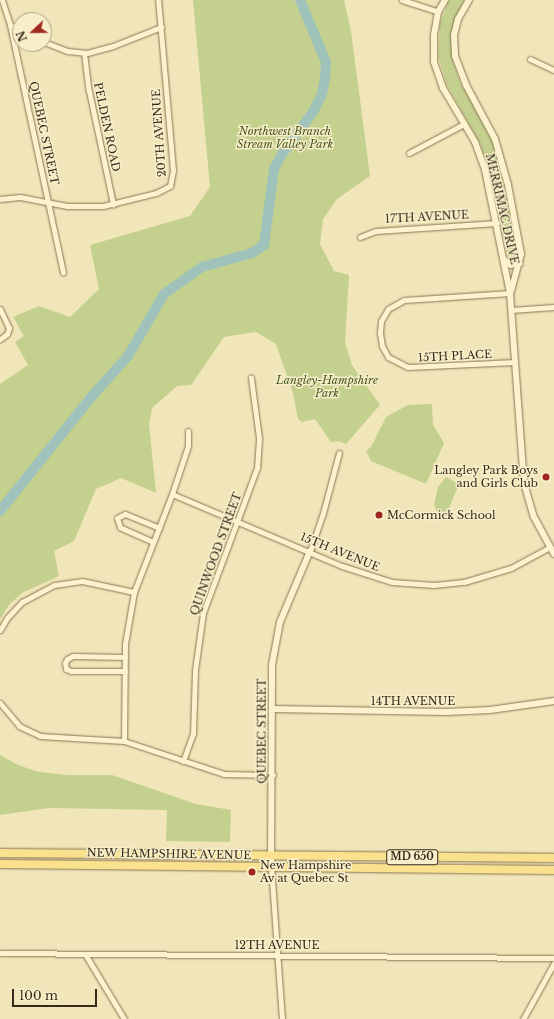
<!DOCTYPE html>
<html>
<head>
<meta charset="utf-8">
<style>
  body { margin:0 }
  #map { position:relative; width:554px; height:1019px; overflow:hidden; background:#f1e6ba; font-family:"Libre Baskerville",serif }
  div>[style] { position:absolute }
  .green>* { inset:0; background:#c3d08e }
  .river>* { height:10px; margin:-5px; padding:0 5px; transform-origin:5px; border-radius:5px; background:#9fc2ba }
  .roads { filter:drop-shadow(0 0 1px #8a7553) drop-shadow(0 0 1px #8a7553) }
  .minor>* { height:5px; margin:-2.5px; padding:0 2.5px; transform-origin:2.5px; border-radius:2.5px; background:#fcf2ce }
  .tertiary>* { height:6px; margin:-3px; padding:0 3px; transform-origin:3px; border-radius:3px; background:#fcf2ce }
  .primary>* { height:8px; margin:-4px; padding:0 4px; transform-origin:4px; border-radius:4px; background:#fae18d }
  .dots>* { width:11px; height:11px; translate:-50% -50%; box-sizing:border-box; border:2px solid #f8efca; border-radius:50% }
  span { translate:-50% -50%; white-space:nowrap; text-align:center; line-height:1.15; -webkit-text-stroke:3px #f8efca; paint-order:stroke }
  .shield-label span { padding:1px 3px; background:#f8efca; border:1px solid; border-radius:3px; -webkit-text-stroke-width:0 }
  .shield-label { font-size:10px; color:#372a1a; font-weight:700 }
  .street-label { font-size:11px; color:#372a1a }
  .park-label { font-size:11px; color:#43551e; font-style:italic }
  .poi-label { font-size:11px; color:#372a1a }
  .right { translate:-100% -50%; text-align:right }
  .left { translate:0 -50%; text-align:left }
  .north { position:absolute; left:12px; top:12px; width:40px; height:40px; box-sizing:border-box; background:#f8efca; border:1px solid #aba084; border-radius:50%; rotate:248deg; font-size:11px; font-weight:700; line-height:16px; text-align:center; color:#372a1a }
  .north::after { content:''; display:block; margin:auto; width:14px; height:18px; background:#9e281e; clip-path:polygon(50% 0,100% 100%,50% 72%,0 100%) }
  .scale { position:absolute; left:12px; top:989px; width:85px; height:18px; box-sizing:border-box; border:2px solid #372a1a; border-top:0; padding-left:5px; font-size:12px; line-height:14px; white-space:nowrap; color:#372a1a; -webkit-text-stroke:3px #f8efca; paint-order:stroke }
</style>
</head>
<body>
<div id="map">
  <div class="green">
    <i style="clip-path:polygon(193px 0,344px 0,351px 31px,370px 176px,337px 199px,323px 219px,320px 244px,334px 271px,349px 275px,345px 343px,352px 365px,380px 405px,346px 444px,339px 441px,331px 442px,315px 419px,302px 422px,298px 419px,293px 393px,276px 344px,256px 332px,224px 337px,191px 385px,177px 386px,152px 408px,149px 424px,156px 493px,121px 478px,96px 489px,74px 541px,54px 551px,59px 576px,22px 593px,9px 605px,0 619px,0 384px,28px 365px,15px 342px,24px 336px,13px 317px,39px 306px,70px 317px,99px 289px,90px 245px,190px 216px,210px 187px)"></i>
    <i style="clip-path:polygon(449px 0,464px 0,452px 28px,453px 62px,461px 85px,482px 116px,497px 151px,519px 253px,513px 262px,508px 259px,481px 145px,447px 85px,438px 56px,440px 23px)"></i>
    <i style="clip-path:polygon(432px 404px,433px 425px,444px 443px,426px 484px,371px 461px,366px 451px,371px 447px,386px 417px,408px 405px)"></i>
    <i style="clip-path:polygon(446px 477px,459px 484px,445px 518px,436px 515px,437px 511px,434px 505px,438px 487px)"></i>
    <i style="clip-path:polygon(0 755px,18px 765px,39px 772px,67px 775px,112px 775px,196px 804px,231px 810px,230px 842px,166px 841px,167px 810px,49px 808px,0 815px)"></i>
  </div>
  <div class="river">
    <i style="left:0;top:511px;width:149px;rotate:-51.3deg"></i>
    <i style="left:93px;top:395px;width:52px;rotate:-48.1deg"></i>
    <i style="left:128px;top:356px;width:72px;rotate:-59.9deg"></i>
    <i style="left:164px;top:294px;width:47px;rotate:-35.4deg"></i>
    <i style="left:202px;top:267px;width:52px;rotate:-15.6deg"></i>
    <i style="left:252px;top:253px;width:14px;rotate:-34deg"></i>
    <i style="left:264px;top:245px;width:77px;rotate:-82.5deg"></i>
    <i style="left:274px;top:169px;width:17px;rotate:-62deg"></i>
    <i style="left:282px;top:154px;width:52px;rotate:-53.6deg"></i>
    <i style="left:313px;top:112px;width:20px;rotate:-63deg"></i>
    <i style="left:322px;top:94px;width:16px;rotate:-79deg"></i>
    <i style="left:325px;top:78px;width:16px;rotate:-86deg"></i>
    <i style="left:326px;top:62px;width:67px;rotate:-112.8deg"></i>
  </div>
  <div class="roads">
    <div class="minor">
      <i style="left:2px;top:0;width:26px;rotate:72deg"></i>
      <i style="left:10px;top:25px;width:253px;rotate:77.9deg"></i>
      <i style="left:402px;top:0;width:38px;rotate:18deg"></i>
      <i style="left:10px;top:25px;width:11px;rotate:27deg"></i>
      <i style="left:44px;top:42px;width:26px;rotate:21deg"></i>
      <i style="left:68px;top:51px;width:19px;rotate:6deg"></i>
      <i style="left:87px;top:53px;width:27px;rotate:-15deg"></i>
      <i style="left:113px;top:46px;width:52px;rotate:-21.6deg"></i>
      <i style="left:84px;top:53px;width:38px;rotate:83deg"></i>
      <i style="left:89px;top:91px;width:116px;rotate:78deg"></i>
      <i style="left:530px;top:59px;width:26px;rotate:25deg"></i>
      <i style="left:409px;top:153px;width:62px;rotate:-27.8deg"></i>
      <i style="left:0;top:199px;width:20px;rotate:-6deg"></i>
      <i style="left:20px;top:197px;width:48px;rotate:10.8deg"></i>
      <i style="left:67px;top:206px;width:36px"></i>
      <i style="left:103px;top:206px;width:55px;rotate:-13.8deg"></i>
      <i style="left:156px;top:193px;width:16px;rotate:-27deg"></i>
      <i style="left:170px;top:186px;width:16px;rotate:-79deg"></i>
      <i style="left:173px;top:170px;width:171px;rotate:-95deg"></i>
      <i style="left:360px;top:237px;width:17px;rotate:-21deg"></i>
      <i style="left:376px;top:231px;width:121px;rotate:-3.8deg"></i>
      <i style="left:504px;top:259px;width:8px;rotate:45deg"></i>
      <i style="left:510px;top:265px;width:10px;rotate:-11deg"></i>
      <i style="left:510px;top:293px;width:106px;rotate:176.2deg"></i>
      <i style="left:404px;top:300px;width:18px;rotate:151deg"></i>
      <i style="left:388px;top:309px;width:14px;rotate:120deg"></i>
      <i style="left:381px;top:321px;width:12px;rotate:95deg"></i>
      <i style="left:380px;top:333px;width:13px;rotate:81deg"></i>
      <i style="left:382px;top:346px;width:13px;rotate:61deg"></i>
      <i style="left:388px;top:357px;width:22px;rotate:27deg"></i>
      <i style="left:408px;top:367px;width:107px;rotate:-2.7deg"></i>
      <i style="left:0;top:309px;width:21px;rotate:65deg"></i>
      <i style="left:9px;top:328px;width:6px;rotate:108deg"></i>
      <i style="left:7px;top:334px;width:9px;rotate:144deg"></i>
      <i style="left:511px;top:310px;width:43px;rotate:-4deg"></i>
      <i style="left:172px;top:494px;width:185px;rotate:23deg"></i>
      <i style="left:342px;top:566px;width:52px;rotate:17.7deg"></i>
      <i style="left:392px;top:582px;width:42px;rotate:4.1deg"></i>
      <i style="left:434px;top:585px;width:30px;rotate:-6deg"></i>
      <i style="left:464px;top:582px;width:49px;rotate:-16.6deg"></i>
      <i style="left:511px;top:568px;width:44px;rotate:-28.3deg"></i>
      <i style="left:153px;top:542px;width:36px;rotate:-156deg"></i>
      <i style="left:120px;top:527px;width:9px;rotate:-108deg"></i>
      <i style="left:117px;top:518px;width:9px;rotate:-27deg"></i>
      <i style="left:125px;top:514px;width:37px;rotate:22deg"></i>
      <i style="left:310px;top:551px;width:40px;rotate:-71.1deg"></i>
      <i style="left:323px;top:513px;width:62px;rotate:-75.1deg"></i>
      <i style="left:0;top:630px;width:14px;rotate:-60deg"></i>
      <i style="left:7px;top:618px;width:22px;rotate:-47deg"></i>
      <i style="left:22px;top:602px;width:36px;rotate:-28deg"></i>
      <i style="left:54px;top:585px;width:28px;rotate:-8deg"></i>
      <i style="left:82px;top:581px;width:53px;rotate:11.9deg"></i>
      <i style="left:125px;top:671px;width:54px;rotate:180deg"></i>
      <i style="left:71px;top:671px;width:5px;rotate:-158deg"></i>
      <i style="left:66px;top:669px;width:6px;rotate:-99deg"></i>
      <i style="left:65px;top:663px;width:4px;rotate:-63deg"></i>
      <i style="left:67px;top:659px;width:7px;rotate:-27deg"></i>
      <i style="left:73px;top:656px;width:52px;rotate:1.1deg"></i>
      <i style="left:0;top:703px;width:30px;rotate:50deg"></i>
      <i style="left:19px;top:726px;width:23px;rotate:25deg"></i>
      <i style="left:40px;top:736px;width:84px;rotate:3.4deg"></i>
      <i style="left:124px;top:741px;width:105px;rotate:18.3deg"></i>
      <i style="left:224px;top:774px;width:49px;rotate:1.2deg"></i>
      <i style="left:124px;top:741px;width:97px;rotate:-89.4deg"></i>
      <i style="left:125px;top:644px;width:53px;rotate:-80.2deg"></i>
      <i style="left:134px;top:592px;width:105px;rotate:-68.8deg"></i>
      <i style="left:172px;top:494px;width:51px;rotate:-71.6deg"></i>
      <i style="left:188px;top:446px;width:15px;rotate:-90deg"></i>
      <i style="left:183px;top:761px;width:29px;rotate:-70deg"></i>
      <i style="left:193px;top:734px;width:64px;rotate:-88.2deg"></i>
      <i style="left:195px;top:670px;width:58px;rotate:-82deg"></i>
      <i style="left:203px;top:613px;width:155px;rotate:-69.6deg"></i>
      <i style="left:257px;top:468px;width:30px;rotate:-86deg"></i>
      <i style="left:259px;top:438px;width:61px;rotate:-97.6deg"></i>
      <i style="left:271px;top:866px;width:153px;rotate:85.9deg"></i>
      <i style="left:0;top:953px;width:554px;rotate:0.52deg"></i>
      <i style="left:85px;top:954px;width:76px;rotate:59deg"></i>
      <i style="left:523px;top:1019px;width:64px;rotate:-61deg"></i>
    </div>
    <div class="tertiary">
      <i style="left:445px;top:0;width:14px;rotate:120deg"></i>
      <i style="left:438px;top:12px;width:23px;rotate:100deg"></i>
      <i style="left:434px;top:35px;width:27px;rotate:90deg"></i>
      <i style="left:434px;top:62px;width:28px;rotate:71deg"></i>
      <i style="left:443px;top:88px;width:63px;rotate:59.3deg"></i>
      <i style="left:475px;top:142px;width:30px;rotate:70deg"></i>
      <i style="left:485px;top:170px;width:126px;rotate:78.5deg"></i>
      <i style="left:510px;top:293px;width:191px;rotate:85.8deg"></i>
      <i style="left:524px;top:483px;width:35px;rotate:74deg"></i>
      <i style="left:534px;top:517px;width:42px;rotate:61.6deg"></i>
      <i style="left:469px;top:0;width:22px;rotate:120deg"></i>
      <i style="left:458px;top:19px;width:16px;rotate:104deg"></i>
      <i style="left:454px;top:35px;width:21px;rotate:87deg"></i>
      <i style="left:455px;top:56px;width:31px;rotate:69deg"></i>
      <i style="left:466px;top:85px;width:61px;rotate:61.8deg"></i>
      <i style="left:495px;top:139px;width:48px;rotate:74.2deg"></i>
      <i style="left:508px;top:185px;width:70px;rotate:79.3deg"></i>
      <i style="left:521px;top:254px;width:38px;rotate:105deg"></i>
      <i style="left:272px;top:709px;width:175px;rotate:1deg"></i>
      <i style="left:447px;top:712px;width:43px;rotate:-2.7deg"></i>
      <i style="left:490px;top:710px;width:65px;rotate:-8deg"></i>
      <i style="left:271px;top:866px;width:201px;rotate:-89.7deg"></i>
      <i style="left:272px;top:665px;width:44px;rotate:-79.5deg"></i>
      <i style="left:280px;top:622px;width:77px;rotate:-67.1deg"></i>
    </div>
    <div class="primary">
      <i style="left:0;top:853px;width:554px;rotate:0.52deg"></i>
      <i style="left:0;top:864px;width:554px;rotate:0.62deg"></i>
    </div>
  </div>
  <div class="dots">
    <i style="left:546px;top:477px;background:#9e281e"></i>
    <i style="left:379px;top:515px;background:#9e281e"></i>
    <i style="left:252px;top:872px;background:#9e281e"></i>
  </div>
  <div class="shield-label">
    <span style="left:412px;top:857px">MD 650</span>
  </div>
  <div class="street-label">
    <span style="left:107px;top:127px;rotate:78deg">PELDEN ROAD</span>
    <span style="left:44px;top:133px;rotate:78deg">QUEBEC STREET</span>
    <span style="left:159px;top:133px;rotate:-94deg">20TH AVENUE</span>
    <span style="left:502px;top:209px;rotate:77deg">MERRIMAC DRIVE</span>
    <span style="left:427px;top:217px;rotate:-3deg">17TH AVENUE</span>
    <span style="left:455px;top:356px;rotate:-3deg">15TH PLACE</span>
    <span style="left:340px;top:552px;rotate:22deg">15TH AVENUE</span>
    <span style="left:216px;top:554px;rotate:-70deg">QUINWOOD STREET</span>
    <span style="left:413px;top:701px">14TH AVENUE</span>
    <span style="left:262px;top:731px;rotate:-90deg">QUEBEC STREET</span>
    <span style="left:169px;top:854px;rotate:1deg">NEW HAMPSHIRE AVENUE</span>
    <span style="left:277px;top:945px">12TH AVENUE</span>
  </div>
  <div class="park-label">
    <span style="left:285px;top:138px">Northwest Branch<br>Stream Valley Park</span>
    <span style="left:327px;top:387px">Langley-Hampshire<br>Park</span>
  </div>
  <div class="poi-label">
    <span class="right" style="left:538px;top:477px">Langley Park Boys<br>and Girls Club</span>
    <span class="left" style="left:387px;top:515px">McCormick School</span>
    <span class="left" style="left:260px;top:872px">New Hampshire<br>Av at Quebec St</span>
  </div>
  <div class="north">N</div>
  <div class="scale">100 m</div>
</div>
</body>
</html>
